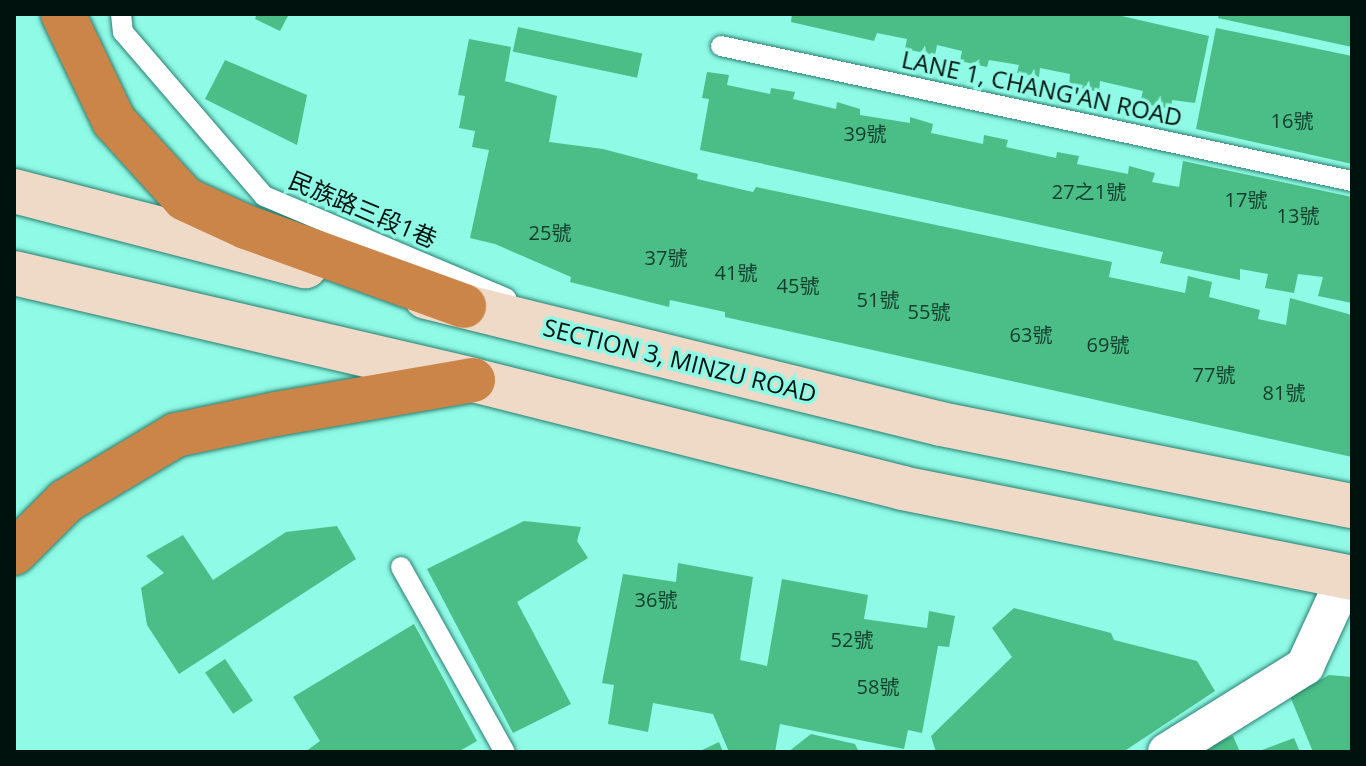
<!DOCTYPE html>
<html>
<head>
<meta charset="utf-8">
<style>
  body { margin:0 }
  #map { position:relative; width:1366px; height:766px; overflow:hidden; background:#8ffae5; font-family:"Open Sans","Noto Sans TC",sans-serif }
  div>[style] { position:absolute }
  .building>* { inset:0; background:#4bbd87; transform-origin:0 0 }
  .roads { filter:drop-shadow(0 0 2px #297e70) drop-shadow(0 0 2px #297e70) }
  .lane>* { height:20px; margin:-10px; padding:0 10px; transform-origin:10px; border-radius:10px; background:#fff }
  .street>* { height:38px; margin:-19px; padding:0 19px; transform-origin:19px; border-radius:19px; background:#fff }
  .secondary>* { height:44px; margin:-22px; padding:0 22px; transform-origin:22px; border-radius:22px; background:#efdac8 }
  .highway>* { height:44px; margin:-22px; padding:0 22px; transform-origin:22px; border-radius:22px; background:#cb8549 }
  span { translate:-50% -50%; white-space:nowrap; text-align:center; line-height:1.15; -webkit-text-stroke:7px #8ffae5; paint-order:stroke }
  .number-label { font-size:20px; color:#133d2c }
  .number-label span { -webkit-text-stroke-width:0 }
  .street-label { font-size:24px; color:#00120e }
  .frame { position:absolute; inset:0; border:16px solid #00120e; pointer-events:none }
</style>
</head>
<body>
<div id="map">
  <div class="building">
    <i style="clip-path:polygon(257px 14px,289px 14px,280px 31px,255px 19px)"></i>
    <i style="clip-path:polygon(792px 14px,1113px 14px,1209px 36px,1195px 103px,1172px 100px,1171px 109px,1140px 103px,1143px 91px,1100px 81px,1099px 92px,1069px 86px,1070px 74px,1040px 68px,1039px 77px,1017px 73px,1019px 65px,989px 60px,987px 67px,960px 61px,962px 51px,937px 45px,935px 55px,905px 49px,907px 39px,877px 33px,874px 41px,791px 22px)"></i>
    <i style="clip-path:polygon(1219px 14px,1352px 14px,1352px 47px,1218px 18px)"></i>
    <i style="left:518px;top:27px;width:127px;height:25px;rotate:12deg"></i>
    <i style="clip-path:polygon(1216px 28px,1352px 56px,1352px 164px,1196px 129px)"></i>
    <i style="clip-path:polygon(469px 39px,511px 47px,505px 81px,557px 96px,549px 142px,603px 149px,698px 174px,697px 179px,753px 192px,756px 187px,1112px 262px,1109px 277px,1185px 293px,1188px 276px,1212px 282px,1209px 297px,1260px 310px,1258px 319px,1286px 325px,1290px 298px,1352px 315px,1352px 457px,725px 317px,725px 312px,670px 300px,669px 307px,570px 282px,571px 277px,495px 244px,470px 238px,489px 150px,472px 147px,475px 131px,459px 128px,465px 96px,458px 95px)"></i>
    <i style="clip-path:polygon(225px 60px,307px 95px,297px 145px,205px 99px)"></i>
    <i style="clip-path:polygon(707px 72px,729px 75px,727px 85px,770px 94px,771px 88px,795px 92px,793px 99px,836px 109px,837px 102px,860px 109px,860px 115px,910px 123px,910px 117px,933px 124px,931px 133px,983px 144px,984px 135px,1008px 140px,1006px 147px,1056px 158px,1057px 152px,1079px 156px,1077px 164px,1128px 174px,1129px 166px,1155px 173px,1152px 182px,1179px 187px,1183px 161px,1352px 197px,1352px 303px,1318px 296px,1323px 277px,1298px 274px,1294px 293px,1265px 288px,1268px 274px,1240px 269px,1240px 280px,1160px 263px,1163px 252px,700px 150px,709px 99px,702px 98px)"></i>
    <i style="clip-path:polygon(524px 521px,581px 527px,577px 541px,588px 558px,517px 602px,571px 704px,513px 733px,427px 569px)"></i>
    <i style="clip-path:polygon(337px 526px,356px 559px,179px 674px,147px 625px,141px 588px,164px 573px,146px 556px,183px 535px,213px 580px,286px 532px)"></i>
    <i style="clip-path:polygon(678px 563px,753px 577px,740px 660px,767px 666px,782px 579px,868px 595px,864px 619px,927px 628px,929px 611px,955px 616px,949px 647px,938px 646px,922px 733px,908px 730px,904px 749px,780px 724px,775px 752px,729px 752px,713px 714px,653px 703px,648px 732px,608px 724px,614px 685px,602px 683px,623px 574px,676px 582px)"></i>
    <i style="clip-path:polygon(1014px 608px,1111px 633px,1114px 640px,1197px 661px,1215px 691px,1123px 752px,936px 752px,931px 736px,1012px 657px,992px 628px)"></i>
    <i style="clip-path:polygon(414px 624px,477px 741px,458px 752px,305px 752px,320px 741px,293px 697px)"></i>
    <i style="left:225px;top:659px;width:50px;height:24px;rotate:56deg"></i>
    <i style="clip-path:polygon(1329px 675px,1352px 677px,1352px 752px,1313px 752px,1290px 696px)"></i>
    <i style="clip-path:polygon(811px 734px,855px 744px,859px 752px,788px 752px)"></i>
    <i style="clip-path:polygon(1233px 736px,1240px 752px,1186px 752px,1186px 751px)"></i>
    <i style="clip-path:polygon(1294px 738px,1300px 752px,1257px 752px)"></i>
    <i style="clip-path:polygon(719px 742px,723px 752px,698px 752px)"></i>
  </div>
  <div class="roads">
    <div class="lane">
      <i style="left:121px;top:14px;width:18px;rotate:84deg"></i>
      <i style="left:123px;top:32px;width:216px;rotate:49.3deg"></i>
      <i style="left:264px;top:196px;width:263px;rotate:22.9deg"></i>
      <i style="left:721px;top:46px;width:645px;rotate:12.08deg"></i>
      <i style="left:401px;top:567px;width:212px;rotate:60.7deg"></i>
    </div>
    <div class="street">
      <i style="left:1167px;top:752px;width:163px;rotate:-31.9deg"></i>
      <i style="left:1305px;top:666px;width:98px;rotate:-65.3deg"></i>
    </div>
    <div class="secondary">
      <i style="left:14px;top:191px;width:301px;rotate:14.5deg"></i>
      <i style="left:14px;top:273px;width:471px;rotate:13.1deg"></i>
      <i style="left:473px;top:380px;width:442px;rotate:14.1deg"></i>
      <i style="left:902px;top:488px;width:459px;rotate:11.3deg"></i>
      <i style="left:426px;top:297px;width:530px;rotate:13.85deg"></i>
      <i style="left:941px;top:424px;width:419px;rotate:11.3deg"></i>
    </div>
    <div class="highway">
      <i style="left:63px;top:14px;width:119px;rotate:64.5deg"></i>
      <i style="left:114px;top:121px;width:105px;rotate:47.7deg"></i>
      <i style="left:185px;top:199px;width:67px;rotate:24.7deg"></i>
      <i style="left:246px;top:227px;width:232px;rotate:19.9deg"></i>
      <i style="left:14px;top:553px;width:74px;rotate:-45deg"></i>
      <i style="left:66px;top:501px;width:128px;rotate:-31deg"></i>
      <i style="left:176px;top:435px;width:102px;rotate:-11.9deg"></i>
      <i style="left:276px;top:414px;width:200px;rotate:-9.8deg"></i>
    </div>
  </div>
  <div class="number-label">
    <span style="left:1292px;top:120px">16號</span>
    <span style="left:865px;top:133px">39號</span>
    <span style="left:1089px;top:191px">27之1號</span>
    <span style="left:1246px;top:199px">17號</span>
    <span style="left:1298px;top:215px">13號</span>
    <span style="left:550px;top:232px">25號</span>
    <span style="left:666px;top:257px">37號</span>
    <span style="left:736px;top:272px">41號</span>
    <span style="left:798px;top:285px">45號</span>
    <span style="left:878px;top:299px">51號</span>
    <span style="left:929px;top:311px">55號</span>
    <span style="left:1031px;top:334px">63號</span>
    <span style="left:1108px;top:344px">69號</span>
    <span style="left:1214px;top:374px">77號</span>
    <span style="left:1284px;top:392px">81號</span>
    <span style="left:656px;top:599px">36號</span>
    <span style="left:852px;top:639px">52號</span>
    <span style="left:878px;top:686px">58號</span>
  </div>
  <div class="street-label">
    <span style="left:1042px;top:88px;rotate:12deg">LANE 1, CHANG'AN ROAD</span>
    <span style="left:363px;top:209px;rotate:23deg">民族路三段1巷</span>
    <span style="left:680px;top:360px;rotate:14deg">SECTION 3, MINZU ROAD</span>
  </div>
  <div class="frame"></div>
</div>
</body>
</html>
